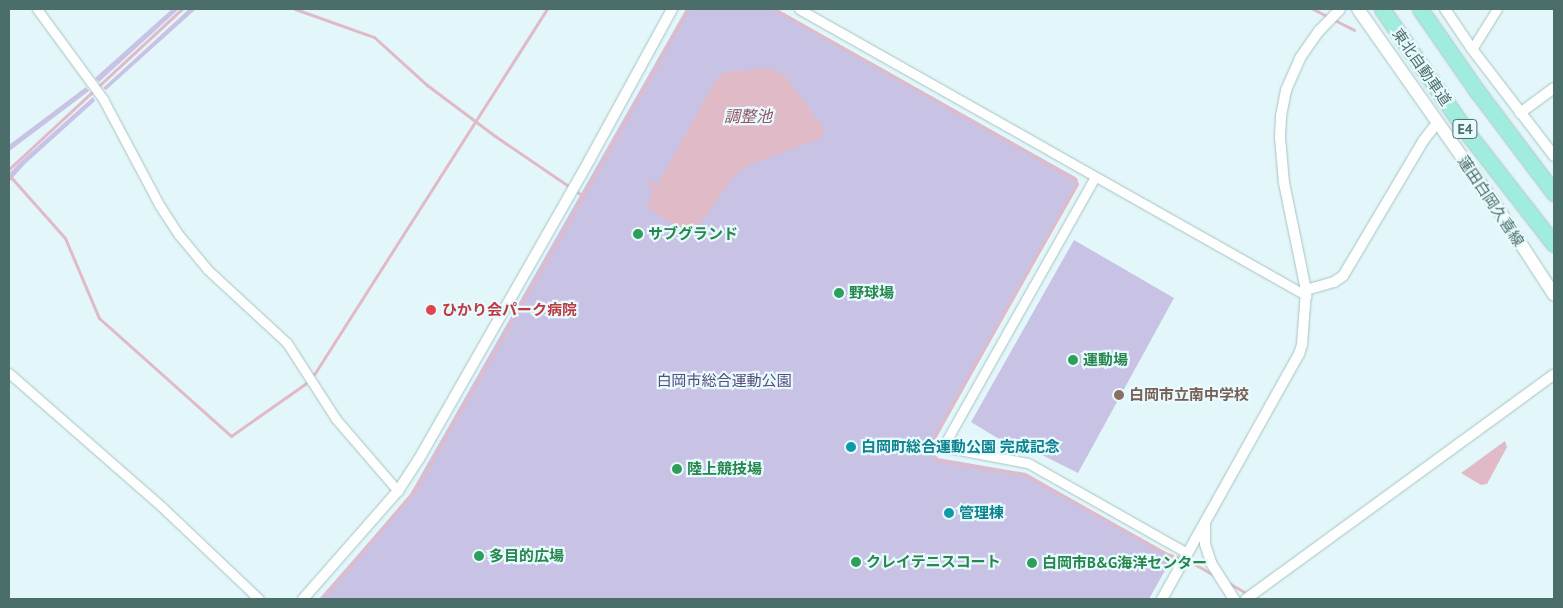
<!DOCTYPE html>
<html>
<head>
<meta charset="utf-8">
<style>
  body { margin:0 }
  #map { position:relative; width:1563px; height:608px; overflow:hidden; background:#e3f6f9; font-family:"PT Sans","Noto Sans JP",sans-serif }
  div>[style] { position:absolute }
  .green>* { inset:0; background:#c8c3e5; transform-origin:0 0 }
  .water>* { inset:0; background:#e0bac6 }
  .stream>* { height:3px; margin:-1.5px; padding:0 1.5px; transform-origin:1.5px; border-radius:1.5px; background:#e0bac6 }
  .roads { filter:drop-shadow(0 0 1px #a6c3c2) drop-shadow(0 0 1px #a6c3c2) }
  .minor>* { height:9px; margin:-4.5px; padding:0 4.5px; transform-origin:4.5px; border-radius:4.5px; background:#fff }
  .tertiary>* { height:10px; margin:-5px; padding:0 5px; transform-origin:5px; border-radius:5px; background:#fff }
  .secondary>* { height:12px; margin:-6px; padding:0 6px; transform-origin:6px; border-radius:6px; background:#fff }
  .motorway>* { height:15px; margin:-7.5px; padding:0 7.5px; transform-origin:7.5px; border-radius:7.5px; background:#a0eddd }
  .dots>* { width:14px; height:14px; translate:-50% -50%; box-sizing:border-box; border:2px solid #e8fafd; border-radius:50% }
  span { translate:-50% -50%; white-space:nowrap; text-align:center; line-height:1.15; -webkit-text-stroke:4.5px #e8fafd; paint-order:stroke }
  .shield-label span { padding:1px 4px; background:#e8fafd; border:1px solid; border-radius:4px; -webkit-text-stroke-width:0 }
  .shield-label { font-size:14px; color:#4c6e6a; font-weight:700 }
  .street-label { font-size:15px; color:#4c6e6a }
  .leisure-label { font-size:15px; color:#27864d; font-weight:700 }
  .left { translate:0 -50%; text-align:left }
  .health-label { font-size:15px; color:#be3a42; font-weight:700 }
  .park-label { font-size:15px; color:#584b7e }
  .education-label { font-size:15px; color:#785e54; font-weight:700 }
  .culture-label { font-size:15px; color:#0d838f; font-weight:700 }
  .water-label { font-size:16px; color:#935265; font-style:italic }
  .frame { position:absolute; inset:0; border:10px solid #4c6e6a; pointer-events:none }
</style>
</head>
<body>
<div id="map">
  <div class="green">
    <i style="clip-path:polygon(172px 9px,179px 9px,99px 82px,95px 78px)"></i>
    <i style="clip-path:polygon(189px 9px,196px 9px,106px 90px,103px 88px)"></i>
    <i style="clip-path:polygon(686px 9px,777px 9px,1077px 178px,1078px 184px,932px 446px,938px 458px,1026px 473px,1169px 554px,1172px 558px,1149px 599px,319px 599px,409px 496px)"></i>
    <i style="left:86px;top:87px;width:5px;height:103px;rotate:53deg"></i>
    <i style="clip-path:polygon(93px 97px,95px 101px,25px 164px,9px 182px,9px 174px,19px 163px)"></i>
    <i style="clip-path:polygon(1074px 240px,1174px 298px,1078px 473px,1036px 452px,1017px 450px,971px 422px)"></i>
  </div>
  <div class="water">
    <i style="clip-path:polygon(764px 68px,774px 70px,786px 77px,825px 130px,821px 138px,749px 165px,734px 176px,695px 231px,690px 234px,653px 212px,648px 208px,648px 203px,653px 190px,647px 186px,649px 180px,657px 185px,716px 80px,723px 73px)"></i>
    <i style="clip-path:polygon(1505px 441px,1507px 447px,1487px 484px,1481px 485px,1461px 473px)"></i>
  </div>
  <div class="stream">
    <i style="left:295px;top:9px;width:84px;rotate:19.5deg"></i>
    <i style="left:374px;top:37px;width:72px;rotate:42.2deg"></i>
    <i style="left:427px;top:85px;width:85px;rotate:36.9deg"></i>
    <i style="left:495px;top:136px;width:107px;rotate:34.3deg"></i>
    <i style="left:583px;top:196px;width:214px;rotate:-60.7deg"></i>
    <i style="left:774px;top:9px;width:346px;rotate:29.5deg"></i>
    <i style="left:1075px;top:179px;width:5px;rotate:68deg"></i>
    <i style="left:1077px;top:184px;width:299px;rotate:119.5deg"></i>
    <i style="left:930px;top:444px;width:17px;rotate:66deg"></i>
    <i style="left:937px;top:460px;width:89px;rotate:9.7deg"></i>
    <i style="left:1025px;top:475px;width:162px;rotate:29.1deg"></i>
    <i style="left:1167px;top:554px;width:25px;rotate:18deg"></i>
    <i style="left:1191px;top:562px;width:28px;rotate:30deg"></i>
    <i style="left:1313px;top:9px;width:46px;rotate:27.1deg"></i>
    <i style="left:9px;top:169px;width:236px;rotate:-42.8deg"></i>
    <i style="left:9px;top:175px;width:84px;rotate:48.4deg"></i>
    <i style="left:65px;top:238px;width:87px;rotate:67deg"></i>
    <i style="left:99px;top:318px;width:177px;rotate:41.8deg"></i>
    <i style="left:231px;top:436px;width:90px;rotate:-35.1deg"></i>
    <i style="left:305px;top:384px;width:15px;rotate:-48deg"></i>
    <i style="left:315px;top:373px;width:432px;rotate:-57.5deg"></i>
    <i style="left:1227px;top:582px;width:24px;rotate:30deg"></i>
    <i style="left:322px;top:599px;width:145px;rotate:-49.7deg"></i>
    <i style="left:416px;top:488px;width:336px;rotate:-60.2deg"></i>
  </div>
  <div class="roads">
    <div class="minor">
      <i style="left:37px;top:9px;width:112px;rotate:53.7deg"></i>
      <i style="left:103px;top:99px;width:121px;rotate:62deg"></i>
      <i style="left:160px;top:206px;width:35px;rotate:57deg"></i>
      <i style="left:179px;top:235px;width:45px;rotate:50.4deg"></i>
      <i style="left:208px;top:270px;width:108px;rotate:42.7deg"></i>
      <i style="left:287px;top:343px;width:90px;rotate:57.2deg"></i>
      <i style="left:336px;top:419px;width:95px;rotate:49.3deg"></i>
      <i style="left:799px;top:9px;width:583px;rotate:29.46deg"></i>
      <i style="left:1472px;top:49px;width:47px;rotate:-58deg"></i>
      <i style="left:1095px;top:177px;width:310px;rotate:119.4deg"></i>
      <i style="left:943px;top:447px;width:86px;rotate:10.7deg"></i>
      <i style="left:1028px;top:463px;width:183px;rotate:29.5deg"></i>
      <i style="left:9px;top:373px;width:203px;rotate:41.2deg"></i>
      <i style="left:162px;top:507px;width:134px;rotate:43.5deg"></i>
    </div>
    <div class="tertiary">
      <i style="left:1445px;top:9px;width:48px;rotate:56deg"></i>
      <i style="left:1472px;top:49px;width:135px;rotate:52.5deg"></i>
      <i style="left:1520px;top:113px;width:42px;rotate:-36.3deg"></i>
      <i style="left:1306px;top:290px;width:29px;rotate:-16deg"></i>
      <i style="left:1334px;top:282px;width:11px;rotate:-34deg"></i>
      <i style="left:1343px;top:276px;width:157px;rotate:-59.3deg"></i>
      <i style="left:1423px;top:141px;width:23px;rotate:-52deg"></i>
      <i style="left:1205px;top:523px;width:21px;rotate:90deg"></i>
      <i style="left:1205px;top:544px;width:20px;rotate:72deg"></i>
      <i style="left:1211px;top:563px;width:43px;rotate:57.4deg"></i>
      <i style="left:303px;top:599px;width:144px;rotate:-48.7deg"></i>
      <i style="left:398px;top:491px;width:38px;rotate:-57deg"></i>
      <i style="left:419px;top:459px;width:345px;rotate:-60.3deg"></i>
      <i style="left:590px;top:159px;width:171px;rotate:-61.3deg"></i>
      <i style="left:1162px;top:599px;width:281px;rotate:-60.8deg"></i>
      <i style="left:1299px;top:354px;width:9px;rotate:-72deg"></i>
      <i style="left:1302px;top:345px;width:55px;rotate:-85.8deg"></i>
      <i style="left:1306px;top:290px;width:109px;rotate:-101.6deg"></i>
      <i style="left:1284px;top:183px;width:46px;rotate:-95deg"></i>
      <i style="left:1280px;top:137px;width:21px;rotate:-87deg"></i>
      <i style="left:1281px;top:116px;width:26px;rotate:-79deg"></i>
      <i style="left:1286px;top:90px;width:35px;rotate:-66deg"></i>
      <i style="left:1300px;top:58px;width:33px;rotate:-55deg"></i>
      <i style="left:1319px;top:31px;width:30px;rotate:-46deg"></i>
      <i style="left:1246px;top:599px;width:381px;rotate:-36.1deg"></i>
    </div>
    <div class="secondary">
      <i style="left:1358px;top:9px;width:238px;rotate:54.9deg"></i>
      <i style="left:1495px;top:204px;width:108px;rotate:57deg"></i>
    </div>
    <div class="motorway">
      <i style="left:1382px;top:9px;width:153px;rotate:55.4deg"></i>
      <i style="left:1469px;top:135px;width:138px;rotate:52.1deg"></i>
      <i style="left:1420px;top:9px;width:100px;rotate:55.2deg"></i>
      <i style="left:1477px;top:91px;width:128px;rotate:53deg"></i>
    </div>
  </div>
  <div class="dots">
    <i style="left:638px;top:234px;background:#2e9e5b"></i>
    <i style="left:839px;top:293px;background:#2e9e5b"></i>
    <i style="left:431px;top:310px;background:#e0444e"></i>
    <i style="left:1073px;top:360px;background:#2e9e5b"></i>
    <i style="left:1119px;top:395px;background:#8d6e63"></i>
    <i style="left:851px;top:447px;background:#0f9aa8"></i>
    <i style="left:677px;top:469px;background:#2e9e5b"></i>
    <i style="left:949px;top:513px;background:#0f9aa8"></i>
    <i style="left:479px;top:556px;background:#2e9e5b"></i>
    <i style="left:856px;top:562px;background:#2e9e5b"></i>
    <i style="left:1032px;top:563px;background:#2e9e5b"></i>
  </div>
  <div class="shield-label">
    <span style="left:1465px;top:129px">E4</span>
  </div>
  <div class="street-label">
    <span style="left:1422px;top:67px;rotate:55deg">東北自動車道</span>
    <span style="left:1491px;top:201px;rotate:56deg">蓮田白岡久喜線</span>
  </div>
  <div class="leisure-label">
    <span class="left" style="left:648px;top:234px">サブグランド</span>
    <span class="left" style="left:849px;top:293px">野球場</span>
    <span class="left" style="left:1083px;top:360px">運動場</span>
    <span class="left" style="left:687px;top:469px">陸上競技場</span>
    <span class="left" style="left:489px;top:556px">多目的広場</span>
    <span class="left" style="left:866px;top:562px">クレイテニスコート</span>
    <span class="left" style="left:1042px;top:563px">白岡市B&amp;G海洋センター</span>
  </div>
  <div class="health-label">
    <span class="left" style="left:442px;top:310px">ひかり会パーク病院</span>
  </div>
  <div class="park-label">
    <span style="left:724px;top:381px">白岡市総合運動公園</span>
  </div>
  <div class="education-label">
    <span class="left" style="left:1129px;top:395px">白岡市立南中学校</span>
  </div>
  <div class="culture-label">
    <span class="left" style="left:861px;top:447px">白岡町総合運動公園 完成記念</span>
    <span class="left" style="left:959px;top:513px">管理棟</span>
  </div>
  <div class="water-label">
    <span style="left:748px;top:116px">調整池</span>
  </div>
  <div class="frame"></div>
</div>
</body>
</html>
